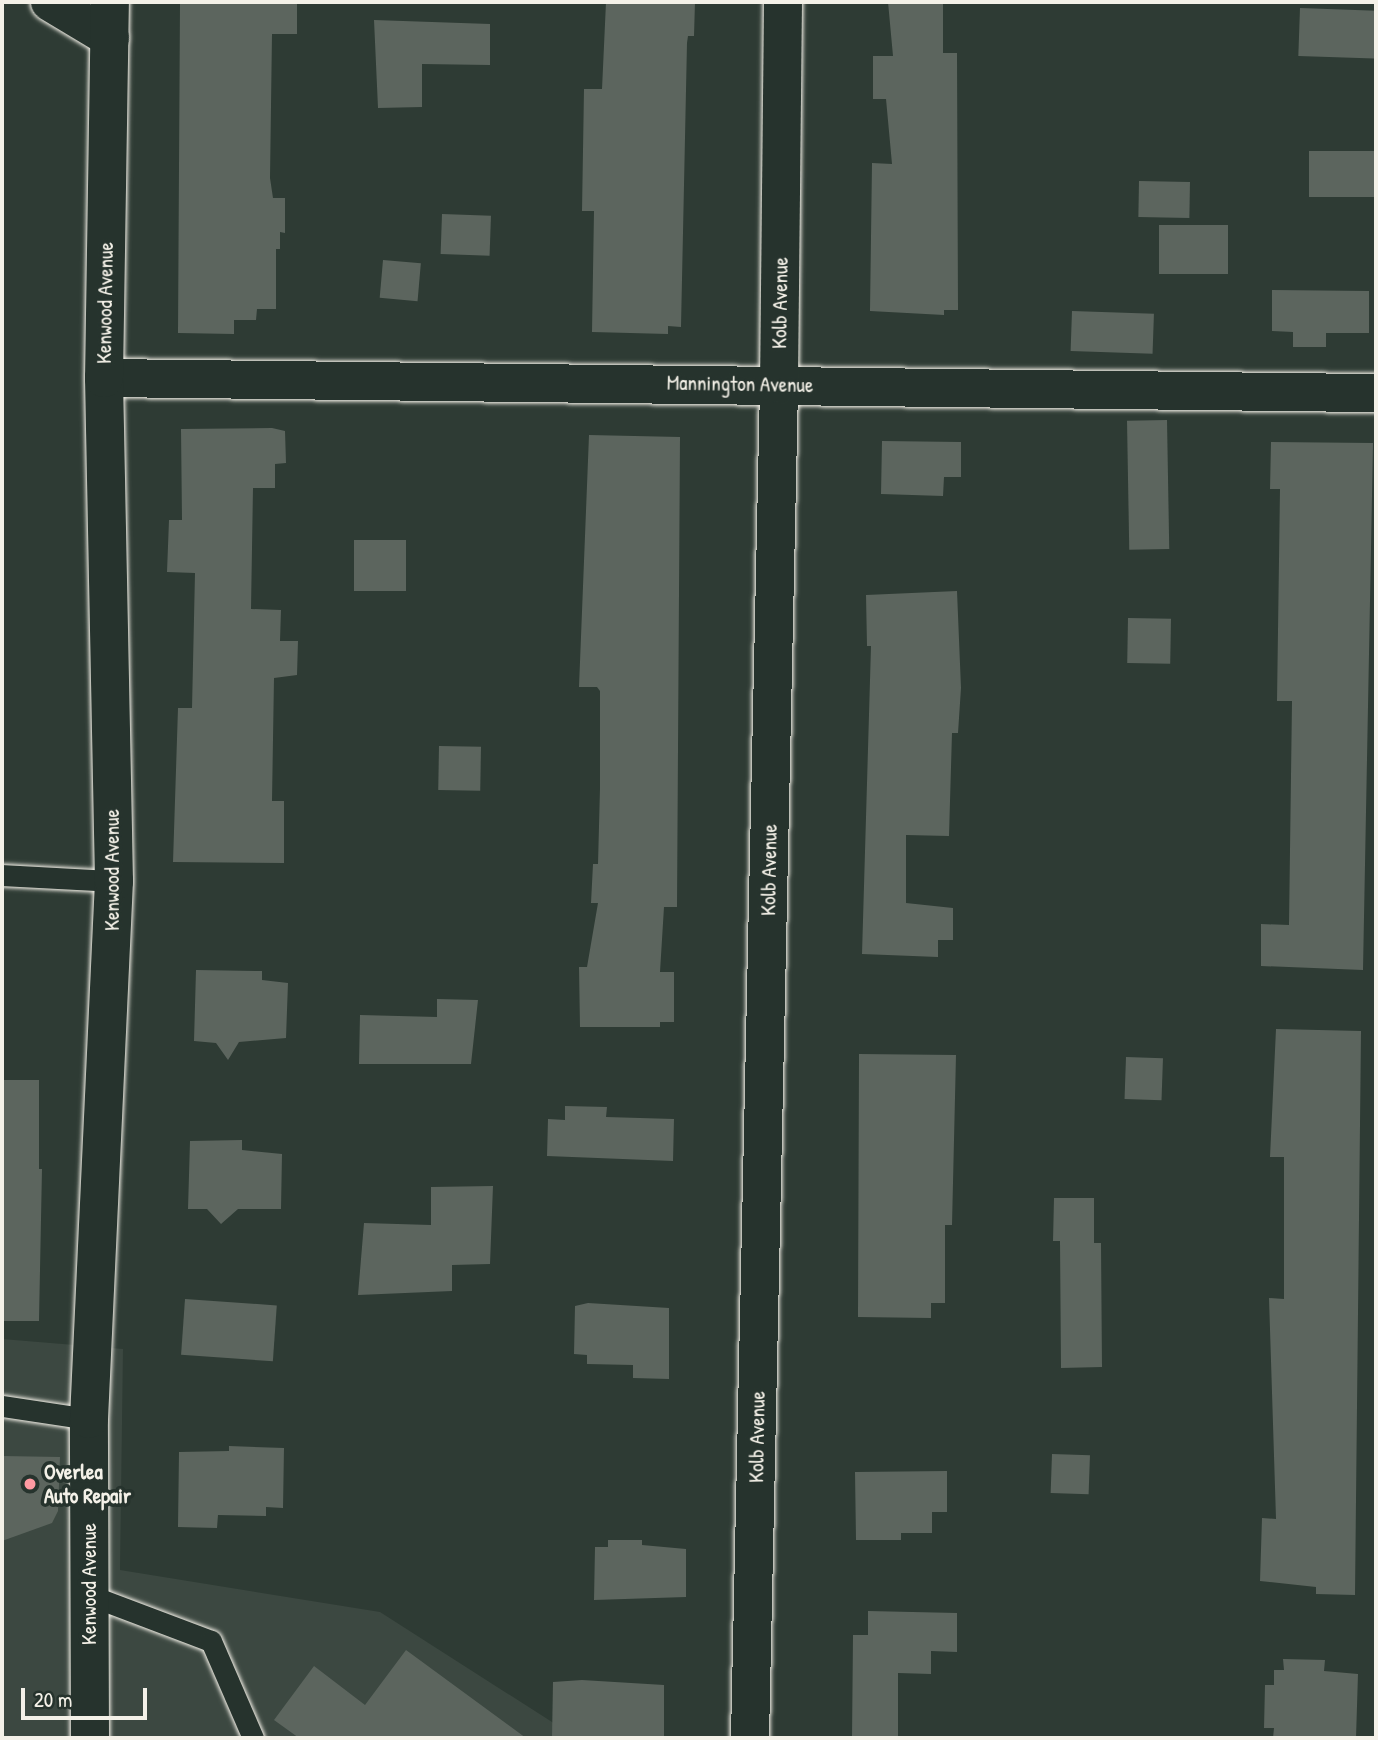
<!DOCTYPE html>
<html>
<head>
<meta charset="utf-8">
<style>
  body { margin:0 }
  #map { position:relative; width:1378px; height:1740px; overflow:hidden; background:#2e3b34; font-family:"Patrick Hand",sans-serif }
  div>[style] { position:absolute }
  .built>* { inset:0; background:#3c4841 }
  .building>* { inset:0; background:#5c655e; transform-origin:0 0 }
  .roads { filter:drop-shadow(0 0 2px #f4f1e8) drop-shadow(0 0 2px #f4f1e8) }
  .service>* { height:21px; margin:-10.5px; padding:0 10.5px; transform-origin:10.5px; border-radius:10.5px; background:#26332d }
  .minor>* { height:38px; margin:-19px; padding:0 19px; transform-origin:19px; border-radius:19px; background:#26332d }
  .secondary>* { height:38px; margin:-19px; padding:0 19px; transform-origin:19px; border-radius:19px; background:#26332d }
  .dots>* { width:19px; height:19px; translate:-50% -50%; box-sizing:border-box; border:4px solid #26332d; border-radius:50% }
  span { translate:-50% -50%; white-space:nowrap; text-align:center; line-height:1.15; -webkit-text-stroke:7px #26332d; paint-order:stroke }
  .street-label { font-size:21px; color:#f4f1e8 }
  .poi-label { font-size:21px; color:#f4f1e8; font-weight:700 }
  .left { translate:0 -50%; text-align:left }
  .frame { position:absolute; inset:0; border:4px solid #f4f1e8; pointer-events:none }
  .scale { position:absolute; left:21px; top:1688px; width:126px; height:32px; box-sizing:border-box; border:4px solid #f4f1e8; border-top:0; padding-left:9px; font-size:21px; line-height:24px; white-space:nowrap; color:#f4f1e8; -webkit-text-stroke:5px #26332d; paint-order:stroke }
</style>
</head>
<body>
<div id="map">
  <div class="built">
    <i style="clip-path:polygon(2px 1339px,123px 1349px,120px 1570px,380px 1612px,577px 1738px,2px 1738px)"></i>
  </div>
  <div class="building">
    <i style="clip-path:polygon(180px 2px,297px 2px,297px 34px,272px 34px,270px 178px,273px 198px,285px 198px,285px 233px,280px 232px,280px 249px,276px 249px,276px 309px,257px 309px,256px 320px,234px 320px,234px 334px,178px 333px)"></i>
    <i style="clip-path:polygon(606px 2px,695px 2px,694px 36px,688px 36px,687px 43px,681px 327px,668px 326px,668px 334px,592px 332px,594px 211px,582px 211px,584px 89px,602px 89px)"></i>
    <i style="clip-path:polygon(888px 2px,943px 2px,943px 53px,957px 53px,958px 310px,944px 310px,944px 315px,870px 311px,872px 163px,892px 164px,886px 99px,873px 99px,873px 56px,893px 56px)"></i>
    <i style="left:1300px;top:8px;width:76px;height:48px;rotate:2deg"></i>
    <i style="clip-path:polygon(374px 20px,490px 24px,490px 65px,422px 64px,422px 107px,378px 108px)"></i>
    <i style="left:1376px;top:151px;width:46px;height:67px;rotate:90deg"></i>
    <i style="left:1139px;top:181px;width:51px;height:36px;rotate:1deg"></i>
    <i style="left:442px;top:214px;width:49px;height:40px;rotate:2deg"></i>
    <i style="left:1159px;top:225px;width:69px;height:49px"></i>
    <i style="left:383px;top:260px;width:38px;height:38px;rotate:5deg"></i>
    <i style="clip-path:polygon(1272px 290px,1369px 291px,1369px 333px,1326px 333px,1326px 347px,1293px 347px,1293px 332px,1272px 331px)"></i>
    <i style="left:1072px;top:311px;width:82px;height:40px;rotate:2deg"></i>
    <i style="left:1167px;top:420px;width:129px;height:40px;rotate:89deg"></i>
    <i style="clip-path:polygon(272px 428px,285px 431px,286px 463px,275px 464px,275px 488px,253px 488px,251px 609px,281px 610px,280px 641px,298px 641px,297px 675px,274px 678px,272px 801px,284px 801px,284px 863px,173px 862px,178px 708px,192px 708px,195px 573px,167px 572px,169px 520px,182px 520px,181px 429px)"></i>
    <i style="clip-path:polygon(589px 435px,680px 437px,677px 907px,664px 907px,660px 972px,674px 972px,674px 1022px,660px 1022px,660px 1027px,580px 1027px,579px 967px,587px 967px,598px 903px,591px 903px,593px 864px,598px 864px,600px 788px,600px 691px,597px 687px,579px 687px)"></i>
    <i style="clip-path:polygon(882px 441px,961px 442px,961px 477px,944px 477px,943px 496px,881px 494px)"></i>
    <i style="clip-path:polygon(1271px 442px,1373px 443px,1363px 970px,1261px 966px,1261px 924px,1289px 925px,1292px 701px,1277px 701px,1280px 489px,1270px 489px)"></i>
    <i style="left:354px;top:540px;width:52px;height:51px"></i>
    <i style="clip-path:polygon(957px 591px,961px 688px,958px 733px,952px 733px,949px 836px,906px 835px,906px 903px,953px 908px,953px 940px,938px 940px,938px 957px,862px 954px,871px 646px,867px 646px,866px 595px)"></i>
    <i style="left:1128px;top:618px;width:43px;height:45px;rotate:1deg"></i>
    <i style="left:439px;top:746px;width:42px;height:44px;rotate:1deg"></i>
    <i style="clip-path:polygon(196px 970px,262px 971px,262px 980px,288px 983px,286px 1038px,239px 1042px,228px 1060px,216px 1043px,194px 1041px)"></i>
    <i style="clip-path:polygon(437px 999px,478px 1000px,471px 1064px,359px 1064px,360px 1015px,437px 1017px)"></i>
    <i style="clip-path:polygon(1276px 1029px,1361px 1031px,1355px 1595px,1316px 1594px,1316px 1587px,1260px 1581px,1262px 1518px,1276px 1519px,1269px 1298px,1284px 1299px,1284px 1157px,1270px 1157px)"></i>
    <i style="clip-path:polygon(859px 1054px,956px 1055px,952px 1225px,945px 1225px,945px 1303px,931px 1303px,931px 1318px,858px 1317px)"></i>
    <i style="left:1126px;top:1057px;width:37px;height:42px;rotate:2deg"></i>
    <i style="clip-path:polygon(2px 1080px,39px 1080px,39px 1169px,42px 1169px,39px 1321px,2px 1321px)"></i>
    <i style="clip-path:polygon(565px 1106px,607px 1107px,606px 1117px,674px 1119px,673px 1161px,547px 1156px,548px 1119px,565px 1120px)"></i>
    <i style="clip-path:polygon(242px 1140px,242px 1150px,282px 1154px,281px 1209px,238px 1209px,221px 1224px,207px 1209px,188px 1209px,190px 1141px)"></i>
    <i style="clip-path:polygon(493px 1186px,490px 1264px,452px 1265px,452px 1291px,358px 1295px,364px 1223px,431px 1225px,431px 1187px)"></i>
    <i style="clip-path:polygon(1054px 1198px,1094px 1198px,1094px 1243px,1101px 1243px,1102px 1367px,1061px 1368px,1060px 1241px,1053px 1241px)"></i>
    <i style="left:185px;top:1299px;width:92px;height:56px;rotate:4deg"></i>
    <i style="clip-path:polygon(588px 1303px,669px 1308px,669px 1379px,633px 1378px,633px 1365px,587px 1364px,587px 1355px,574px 1354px,575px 1306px)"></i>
    <i style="clip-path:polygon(229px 1446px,284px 1448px,283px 1508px,266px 1507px,266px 1516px,218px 1515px,217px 1528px,178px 1527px,179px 1452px,229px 1451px)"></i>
    <i style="left:1052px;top:1454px;width:38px;height:39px;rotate:2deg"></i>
    <i style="clip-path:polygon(2px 1456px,60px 1457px,58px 1511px,52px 1523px,2px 1541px)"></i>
    <i style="clip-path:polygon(947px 1471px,947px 1512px,932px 1512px,932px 1533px,901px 1533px,901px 1540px,856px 1540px,855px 1472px)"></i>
    <i style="clip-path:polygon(608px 1540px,642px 1540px,642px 1545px,686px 1549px,686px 1597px,594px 1600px,595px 1547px,608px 1547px)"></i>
    <i style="clip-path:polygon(868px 1611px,957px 1613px,957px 1652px,931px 1651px,931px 1674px,898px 1673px,898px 1738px,852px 1738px,853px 1635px,868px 1635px)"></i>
    <i style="clip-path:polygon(406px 1650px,526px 1738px,299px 1738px,274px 1720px,314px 1666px,365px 1705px)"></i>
    <i style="clip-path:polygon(1283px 1659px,1325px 1660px,1324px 1671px,1358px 1674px,1356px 1738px,1273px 1738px,1274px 1728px,1264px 1728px,1265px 1685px,1274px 1685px,1274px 1670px,1284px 1670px)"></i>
    <i style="clip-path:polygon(582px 1680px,664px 1685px,664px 1738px,552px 1738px,553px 1682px)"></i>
  </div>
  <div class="roads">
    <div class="service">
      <i style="left:2px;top:875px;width:112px;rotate:3.1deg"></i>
      <i style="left:2px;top:1406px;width:88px;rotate:8.5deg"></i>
      <i style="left:89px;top:1595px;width:130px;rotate:20.7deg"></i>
      <i style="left:211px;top:1641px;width:106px;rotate:66.6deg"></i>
    </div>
    <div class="minor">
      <i style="left:50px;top:2px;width:70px;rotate:31deg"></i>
      <i style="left:104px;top:378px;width:1272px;rotate:0.68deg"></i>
      <i style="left:750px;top:1738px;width:1354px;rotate:-88.77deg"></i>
      <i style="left:779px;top:384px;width:382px;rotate:-89.4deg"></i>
    </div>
    <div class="secondary">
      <i style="left:90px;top:1738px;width:319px;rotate:-90.2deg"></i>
      <i style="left:89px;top:1419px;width:539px;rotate:-87.34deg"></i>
      <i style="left:114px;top:881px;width:503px;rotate:-91.14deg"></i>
      <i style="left:104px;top:378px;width:376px;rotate:-89.1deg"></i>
    </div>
  </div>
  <div class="dots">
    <i style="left:30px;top:1484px;background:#ff9aa2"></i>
  </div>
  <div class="street-label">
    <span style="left:105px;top:303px;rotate:-89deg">Kenwood Avenue</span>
    <span style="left:780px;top:303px;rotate:-89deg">Kolb Avenue</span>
    <span style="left:740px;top:384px;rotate:1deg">Mannington Avenue</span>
    <span style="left:112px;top:870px;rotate:-90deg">Kenwood Avenue</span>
    <span style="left:769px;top:870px;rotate:-89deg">Kolb Avenue</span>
    <span style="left:757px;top:1437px;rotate:-89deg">Kolb Avenue</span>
    <span style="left:89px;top:1584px;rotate:-90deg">Kenwood Avenue</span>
  </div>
  <div class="poi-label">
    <span class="left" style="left:44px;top:1484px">Overlea<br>Auto Repair</span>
  </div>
  <div class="frame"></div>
  <div class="scale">20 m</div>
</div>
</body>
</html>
